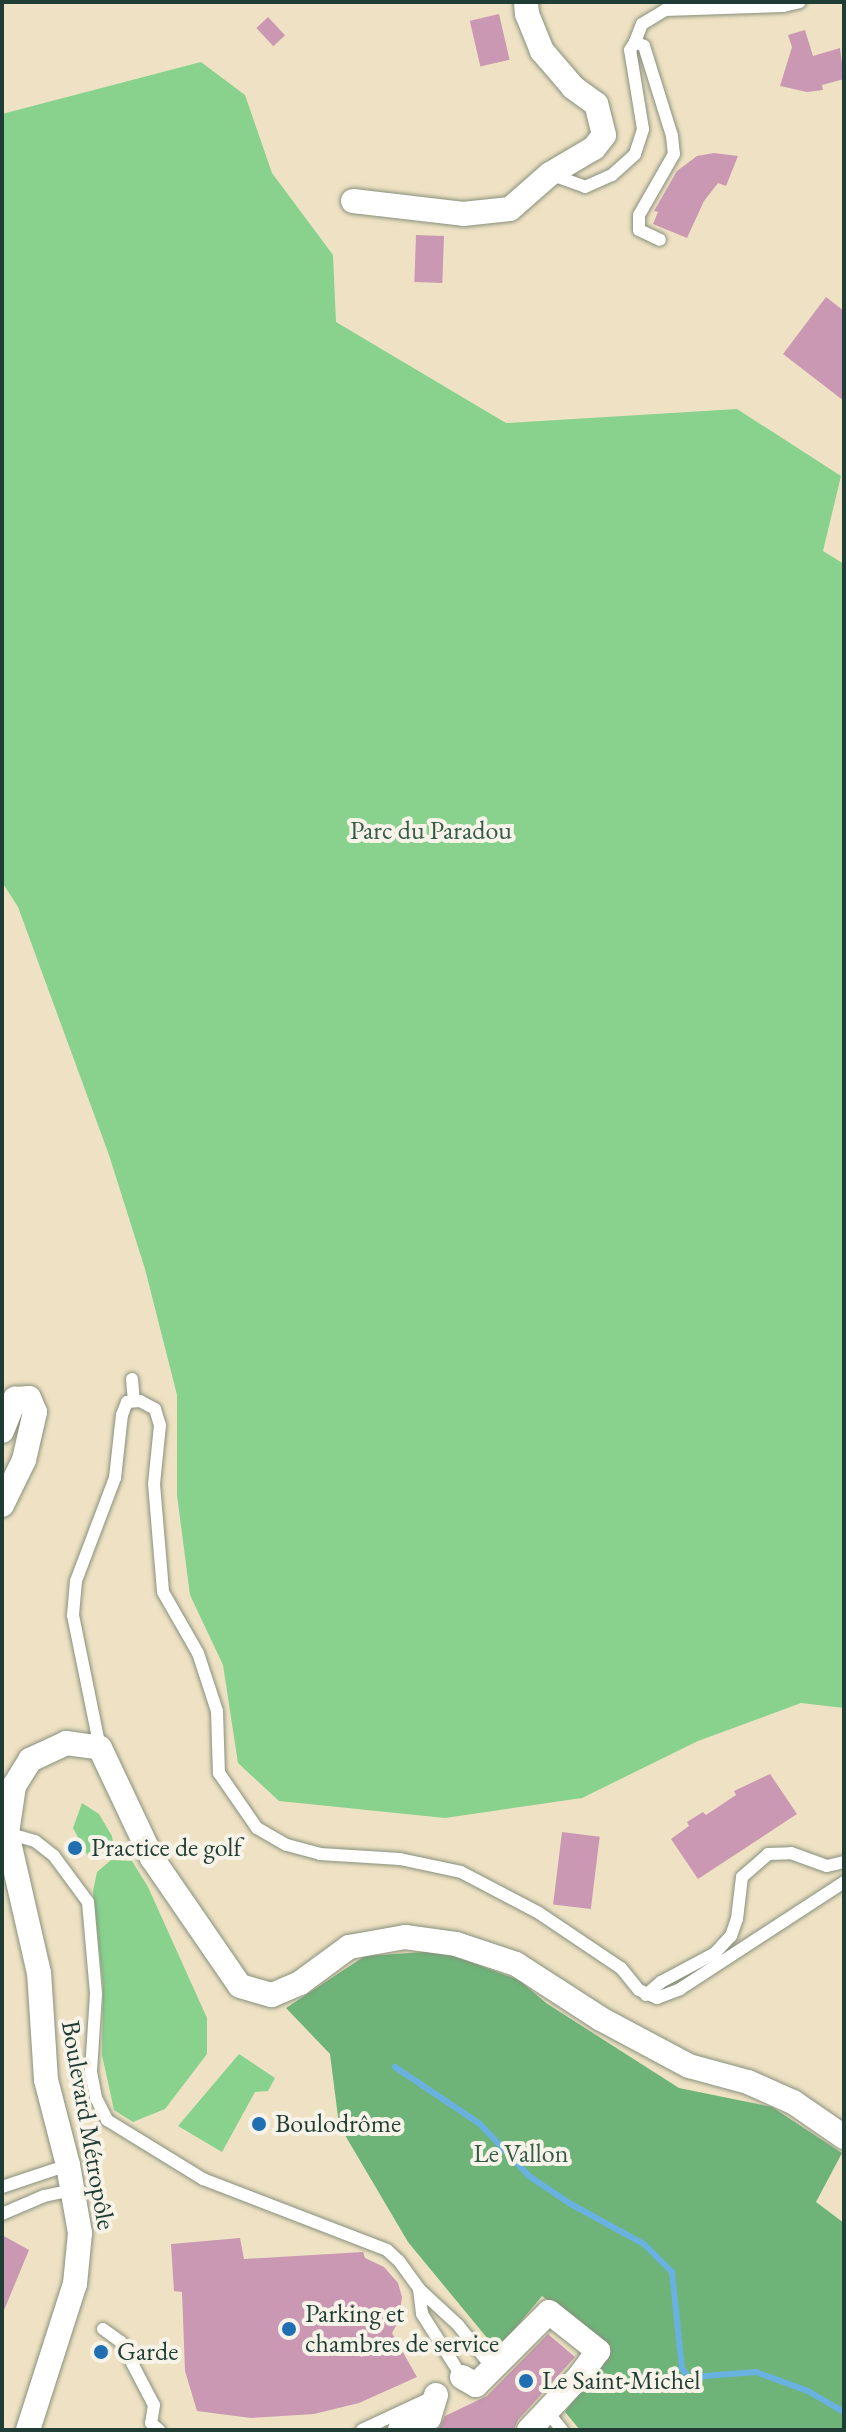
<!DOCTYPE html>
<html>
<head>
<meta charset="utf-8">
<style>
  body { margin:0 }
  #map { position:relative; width:846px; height:2432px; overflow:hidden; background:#efe2c4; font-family:"EB Garamond",serif }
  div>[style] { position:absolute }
  .green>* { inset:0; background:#88d28e }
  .forest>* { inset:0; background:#6eb479 }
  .stream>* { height:6px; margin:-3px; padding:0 3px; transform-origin:3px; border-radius:3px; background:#69b1e0 }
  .building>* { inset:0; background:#ca98b3; transform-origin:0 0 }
  .roads { filter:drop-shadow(0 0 2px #87907c) drop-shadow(0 0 2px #87907c) }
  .lane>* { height:12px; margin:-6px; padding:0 6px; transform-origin:6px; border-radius:6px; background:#fff }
  .street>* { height:24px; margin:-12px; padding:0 12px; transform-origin:12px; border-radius:12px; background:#fff }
  .dots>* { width:22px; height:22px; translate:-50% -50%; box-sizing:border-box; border:4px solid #f7f3e8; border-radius:50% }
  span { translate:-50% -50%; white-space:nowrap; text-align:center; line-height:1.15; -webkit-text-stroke:8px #f7f3e8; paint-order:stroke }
  .park-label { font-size:26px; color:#345b46 }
  .poi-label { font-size:26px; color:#1f3d34 }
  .left { translate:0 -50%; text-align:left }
  .street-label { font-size:26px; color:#1f3d34 }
  .frame { position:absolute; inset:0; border:4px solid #1f3d34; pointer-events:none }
</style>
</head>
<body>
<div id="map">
  <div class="green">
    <i style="clip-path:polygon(201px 62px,245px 95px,272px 173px,333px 255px,336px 322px,506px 423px,737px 409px,841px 476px,823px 551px,844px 564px,844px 1708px,801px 1703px,698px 1741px,582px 1798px,445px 1818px,279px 1801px,238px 1763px,223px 1665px,190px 1595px,177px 1495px,177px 1395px,145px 1269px,109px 1155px,18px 907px,2px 882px,2px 114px)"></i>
    <i style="clip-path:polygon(82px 1803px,99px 1814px,112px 1836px,115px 1856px,88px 1856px,73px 1828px)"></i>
    <i style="clip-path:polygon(111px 1860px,132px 1861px,148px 1887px,207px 2018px,207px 2054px,165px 2109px,133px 2122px,114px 2110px,102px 2055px,103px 1985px,93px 1891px,97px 1872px)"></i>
    <i style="clip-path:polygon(239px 2054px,275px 2078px,268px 2091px,255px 2092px,222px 2152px,178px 2126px)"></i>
  </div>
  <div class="forest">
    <i style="clip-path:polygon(440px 1951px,519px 1980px,546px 2003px,679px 2088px,772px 2107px,842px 2153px,816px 2202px,844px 2223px,844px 2430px,580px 2430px,565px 2412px,611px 2346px,542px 2296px,497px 2350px,408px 2242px,339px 2125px,330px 2054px,286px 2008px,365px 1956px)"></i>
  </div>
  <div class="stream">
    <i style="left:395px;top:2067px;width:102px;rotate:33.8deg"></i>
    <i style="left:480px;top:2124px;width:71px;rotate:46.7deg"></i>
    <i style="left:529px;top:2176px;width:48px;rotate:34deg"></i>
    <i style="left:569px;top:2203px;width:85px;rotate:28.7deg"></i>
    <i style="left:644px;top:2244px;width:40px;rotate:45deg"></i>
    <i style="left:672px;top:2272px;width:97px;rotate:84.1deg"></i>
    <i style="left:682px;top:2368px;width:17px;rotate:54deg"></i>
    <i style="left:692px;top:2382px;width:14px;rotate:-25deg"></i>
    <i style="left:705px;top:2376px;width:51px;rotate:-4.5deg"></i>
    <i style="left:756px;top:2372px;width:55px;rotate:20.1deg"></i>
    <i style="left:808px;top:2391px;width:42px;rotate:30.3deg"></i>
  </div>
  <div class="building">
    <i style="left:499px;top:14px;width:47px;height:30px;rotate:77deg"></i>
    <i style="left:268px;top:17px;width:25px;height:16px;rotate:47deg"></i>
    <i style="clip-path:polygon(805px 30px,813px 56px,840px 48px,844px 79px,822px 85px,823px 90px,807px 92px,780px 86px,792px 47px,788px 35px)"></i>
    <i style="clip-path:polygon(714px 153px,738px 156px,726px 186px,718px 183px,704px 201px,687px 238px,653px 224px,658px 212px,654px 211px,677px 171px,697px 156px)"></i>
    <i style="left:416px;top:235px;width:28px;height:47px;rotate:2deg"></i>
    <i style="clip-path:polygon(826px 297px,844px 311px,844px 401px,783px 354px)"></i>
    <i style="clip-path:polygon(770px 1774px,797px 1814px,698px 1879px,671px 1839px,689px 1826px,687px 1822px,703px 1812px,706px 1815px,736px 1795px,734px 1791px)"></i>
    <i style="left:562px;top:1832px;width:38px;height:73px;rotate:7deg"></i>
    <i style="clip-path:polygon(2px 2235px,29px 2250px,2px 2315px)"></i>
    <i style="clip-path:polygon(240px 2238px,244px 2259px,363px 2252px,365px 2258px,384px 2267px,398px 2283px,402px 2297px,399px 2320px,392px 2333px,417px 2377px,359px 2403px,314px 2414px,251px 2418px,197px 2411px,185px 2371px,182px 2292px,174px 2291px,171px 2244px)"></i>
    <i style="clip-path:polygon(548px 2334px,575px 2357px,518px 2420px,514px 2429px,438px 2430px,445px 2416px,487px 2396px)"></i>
  </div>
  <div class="roads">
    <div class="lane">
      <i style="left:635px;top:42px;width:19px;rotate:-69deg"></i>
      <i style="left:642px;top:24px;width:27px;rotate:-31deg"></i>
      <i style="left:665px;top:10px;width:118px;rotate:-1.9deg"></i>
      <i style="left:783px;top:6px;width:17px;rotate:-13deg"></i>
      <i style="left:550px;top:174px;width:37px;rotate:20deg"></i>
      <i style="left:585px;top:187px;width:30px;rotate:-24deg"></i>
      <i style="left:612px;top:175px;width:31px;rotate:-42deg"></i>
      <i style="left:635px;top:154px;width:26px;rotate:-72deg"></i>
      <i style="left:643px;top:129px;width:80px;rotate:-99.3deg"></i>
      <i style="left:630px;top:50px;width:9px;rotate:-58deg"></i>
      <i style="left:635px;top:42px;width:10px;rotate:24deg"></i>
      <i style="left:644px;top:46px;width:94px;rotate:72.7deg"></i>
      <i style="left:672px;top:136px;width:18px;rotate:84deg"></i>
      <i style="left:674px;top:154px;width:70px;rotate:119.8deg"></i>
      <i style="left:639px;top:215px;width:15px;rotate:90deg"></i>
      <i style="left:639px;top:230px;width:23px;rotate:25deg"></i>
      <i style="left:132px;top:1379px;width:22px;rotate:85deg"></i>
      <i style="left:100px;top:1748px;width:136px;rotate:-101.5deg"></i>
      <i style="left:73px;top:1615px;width:34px;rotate:-85deg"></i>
      <i style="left:76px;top:1581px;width:110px;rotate:-69.3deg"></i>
      <i style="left:115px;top:1478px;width:63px;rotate:-83.7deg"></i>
      <i style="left:122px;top:1415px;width:14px;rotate:-69deg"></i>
      <i style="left:127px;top:1402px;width:13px;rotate:-4deg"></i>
      <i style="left:140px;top:1401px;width:17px;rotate:28deg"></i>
      <i style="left:155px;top:1409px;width:17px;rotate:73deg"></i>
      <i style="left:160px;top:1425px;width:59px;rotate:95.8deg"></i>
      <i style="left:154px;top:1484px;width:108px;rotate:85.2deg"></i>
      <i style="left:163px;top:1592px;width:70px;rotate:60.2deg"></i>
      <i style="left:198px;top:1653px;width:61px;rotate:71.9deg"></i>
      <i style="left:217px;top:1711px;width:62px;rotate:88.2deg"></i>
      <i style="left:219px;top:1773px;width:67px;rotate:55.4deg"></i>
      <i style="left:257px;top:1828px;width:34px;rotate:30deg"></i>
      <i style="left:287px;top:1845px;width:34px;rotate:15deg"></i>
      <i style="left:320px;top:1854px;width:80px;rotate:3.6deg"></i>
      <i style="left:400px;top:1859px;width:62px;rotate:12deg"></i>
      <i style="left:461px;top:1872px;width:88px;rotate:27.7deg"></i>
      <i style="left:539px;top:1913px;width:99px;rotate:33.9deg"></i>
      <i style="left:621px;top:1968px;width:28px;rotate:51deg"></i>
      <i style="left:639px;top:1990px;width:20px;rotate:24deg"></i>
      <i style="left:657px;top:1998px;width:25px;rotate:-21deg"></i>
      <i style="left:680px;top:1989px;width:196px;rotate:-33.1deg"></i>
      <i style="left:7px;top:1833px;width:29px;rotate:16deg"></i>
      <i style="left:35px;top:1841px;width:24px;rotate:38deg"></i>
      <i style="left:54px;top:1856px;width:57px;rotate:53.5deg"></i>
      <i style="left:88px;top:1902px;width:92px;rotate:85deg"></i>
      <i style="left:96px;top:1994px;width:78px;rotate:93.7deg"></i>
      <i style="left:91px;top:2072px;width:26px;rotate:79deg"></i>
      <i style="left:96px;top:2098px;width:25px;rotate:63deg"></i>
      <i style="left:107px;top:2120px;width:113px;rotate:31.6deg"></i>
      <i style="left:203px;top:2179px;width:197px;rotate:21.1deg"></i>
      <i style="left:387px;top:2250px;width:16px;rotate:43deg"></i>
      <i style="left:399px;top:2261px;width:34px;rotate:54deg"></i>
      <i style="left:419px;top:2289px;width:25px;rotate:83deg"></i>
      <i style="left:422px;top:2314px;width:75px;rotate:57.6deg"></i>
      <i style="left:646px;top:1995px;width:20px;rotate:-41deg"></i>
      <i style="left:661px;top:1982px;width:61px;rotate:-28.2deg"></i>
      <i style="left:715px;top:1953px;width:23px;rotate:-47deg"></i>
      <i style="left:731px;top:1936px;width:18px;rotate:-71deg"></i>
      <i style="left:737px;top:1919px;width:42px;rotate:-83.2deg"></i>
      <i style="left:742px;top:1877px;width:35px;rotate:-41deg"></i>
      <i style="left:768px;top:1854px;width:23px;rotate:-2deg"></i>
      <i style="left:791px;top:1853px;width:38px;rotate:20deg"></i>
      <i style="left:827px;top:1866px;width:17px;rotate:-13deg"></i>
      <i style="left:2px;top:2187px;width:70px;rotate:-18.4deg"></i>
      <i style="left:2px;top:2214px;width:46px;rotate:-23.2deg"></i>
      <i style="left:44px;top:2196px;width:30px;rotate:-12deg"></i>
      <i style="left:419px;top:2289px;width:53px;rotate:42.7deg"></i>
      <i style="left:458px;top:2325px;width:53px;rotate:51.2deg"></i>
      <i style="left:103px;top:2329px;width:22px;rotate:36deg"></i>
      <i style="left:121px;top:2342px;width:71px;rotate:62.4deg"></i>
      <i style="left:154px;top:2405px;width:18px;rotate:99deg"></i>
      <i style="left:151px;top:2423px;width:11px;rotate:41deg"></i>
      <i style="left:550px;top:2415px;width:19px;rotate:51deg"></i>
      <i style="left:362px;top:2430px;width:81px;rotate:-25deg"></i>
    </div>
    <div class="street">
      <i style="left:353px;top:201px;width:111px;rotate:6.7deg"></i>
      <i style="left:463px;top:214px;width:47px;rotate:-6.1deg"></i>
      <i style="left:510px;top:209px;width:53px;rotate:-41.2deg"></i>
      <i style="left:550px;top:174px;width:51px;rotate:-30.6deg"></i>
      <i style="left:594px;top:148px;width:16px;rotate:-52deg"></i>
      <i style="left:604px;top:135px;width:32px;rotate:-104deg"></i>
      <i style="left:596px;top:104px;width:29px;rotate:-144deg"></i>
      <i style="left:573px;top:87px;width:48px;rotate:-130.7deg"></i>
      <i style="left:542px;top:51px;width:40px;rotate:-112deg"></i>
      <i style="left:527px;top:14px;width:12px;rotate:-95deg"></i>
      <i style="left:2px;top:1431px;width:35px;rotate:-68deg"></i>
      <i style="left:15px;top:1399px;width:14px;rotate:-4deg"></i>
      <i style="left:29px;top:1398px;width:15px;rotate:67deg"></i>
      <i style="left:35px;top:1412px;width:49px;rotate:102.9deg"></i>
      <i style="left:24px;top:1460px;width:50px;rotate:116.1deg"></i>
      <i style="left:462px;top:2377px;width:16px;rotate:30deg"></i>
      <i style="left:476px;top:2385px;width:103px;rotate:-45deg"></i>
      <i style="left:549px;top:2312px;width:63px;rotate:38.5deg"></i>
      <i style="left:598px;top:2351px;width:32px;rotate:126deg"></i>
      <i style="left:579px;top:2377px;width:73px;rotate:133.3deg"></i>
      <i style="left:28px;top:2430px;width:153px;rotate:-72.2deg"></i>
      <i style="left:75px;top:2284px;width:51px;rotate:-84.4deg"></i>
      <i style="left:80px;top:2233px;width:69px;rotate:-100deg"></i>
      <i style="left:68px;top:2165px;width:88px;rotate:-104.5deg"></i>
      <i style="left:46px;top:2080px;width:107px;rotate:-93.7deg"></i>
      <i style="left:39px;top:1973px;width:144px;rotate:-102.9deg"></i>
      <i style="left:7px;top:1833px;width:48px;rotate:-81.5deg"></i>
      <i style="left:14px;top:1786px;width:31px;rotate:-58deg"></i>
      <i style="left:30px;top:1760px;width:40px;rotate:-25deg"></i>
      <i style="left:66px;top:1743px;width:34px;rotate:8deg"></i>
      <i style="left:100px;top:1748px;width:122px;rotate:64.7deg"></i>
      <i style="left:152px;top:1858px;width:155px;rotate:55.5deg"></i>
      <i style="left:240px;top:1986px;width:33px;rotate:16deg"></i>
      <i style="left:272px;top:1995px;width:30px;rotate:-23deg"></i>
      <i style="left:300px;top:1983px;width:61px;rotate:-36.3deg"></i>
      <i style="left:349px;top:1947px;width:57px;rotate:-10.1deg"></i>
      <i style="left:405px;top:1937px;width:51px;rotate:7.8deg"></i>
      <i style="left:456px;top:1944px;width:63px;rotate:18.4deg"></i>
      <i style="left:516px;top:1964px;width:101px;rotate:32.9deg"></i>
      <i style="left:601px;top:2019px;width:100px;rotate:28.1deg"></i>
      <i style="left:689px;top:2066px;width:61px;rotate:15.2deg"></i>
      <i style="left:748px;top:2082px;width:49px;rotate:24deg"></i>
      <i style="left:793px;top:2102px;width:62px;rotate:34.5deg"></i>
      <i style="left:400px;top:2430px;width:31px;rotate:-22deg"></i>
      <i style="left:429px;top:2418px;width:24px;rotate:-73deg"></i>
    </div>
  </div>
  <div class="dots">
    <i style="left:75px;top:1848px;background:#1f6fb2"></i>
    <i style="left:259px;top:2124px;background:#1f6fb2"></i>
    <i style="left:289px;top:2329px;background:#1f6fb2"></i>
    <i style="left:101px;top:2352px;background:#1f6fb2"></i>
    <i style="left:526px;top:2381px;background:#1f6fb2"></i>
  </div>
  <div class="park-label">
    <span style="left:431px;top:831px">Parc du Paradou</span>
    <span style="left:521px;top:2154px">Le Vallon</span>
  </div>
  <div class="poi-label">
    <span class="left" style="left:91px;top:1848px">Practice de golf</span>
    <span class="left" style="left:275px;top:2124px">Boulodrôme</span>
    <span class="left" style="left:305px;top:2329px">Parking et<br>chambres de service</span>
    <span class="left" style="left:117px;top:2352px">Garde</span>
    <span class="left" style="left:542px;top:2381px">Le Saint-Michel</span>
  </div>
  <div class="street-label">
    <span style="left:88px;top:2125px;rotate:80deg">Boulevard Métropôle</span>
  </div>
  <div class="frame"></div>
</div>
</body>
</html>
